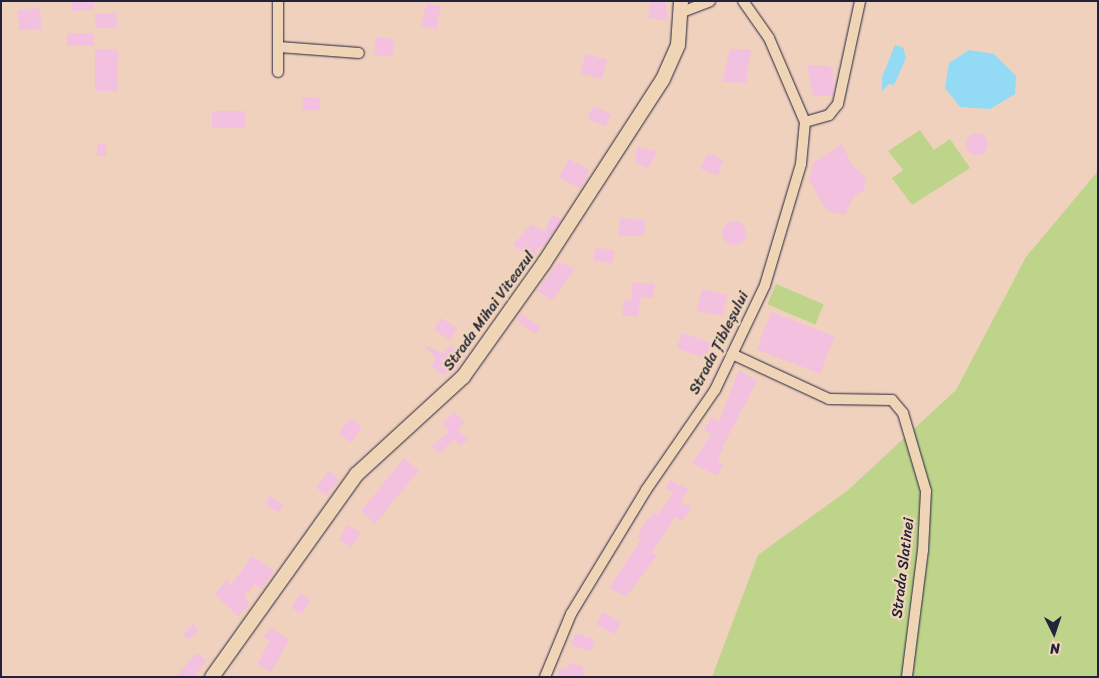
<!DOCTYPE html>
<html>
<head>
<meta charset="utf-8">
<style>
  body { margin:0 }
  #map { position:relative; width:1099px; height:678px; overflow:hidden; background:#f0d1be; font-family:Sriracha,sans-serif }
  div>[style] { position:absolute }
  .green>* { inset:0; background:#bed48b; transform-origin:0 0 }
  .water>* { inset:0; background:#93daf5 }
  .building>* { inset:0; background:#f3c0df; transform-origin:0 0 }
  .round { border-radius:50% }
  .roads { filter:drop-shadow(0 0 1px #22223b) drop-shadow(0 0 1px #22223b) }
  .minor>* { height:10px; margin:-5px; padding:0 5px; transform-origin:5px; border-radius:5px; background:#efd5b6 }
  .secondary>* { height:14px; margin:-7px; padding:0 7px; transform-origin:7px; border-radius:7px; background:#efd5b6 }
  span { translate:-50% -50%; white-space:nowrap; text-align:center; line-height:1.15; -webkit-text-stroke:5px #efd5b6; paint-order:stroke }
  .street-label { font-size:15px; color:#22223b }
  .frame { position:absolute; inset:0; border:2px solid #22223b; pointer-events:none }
  .north { position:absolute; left:1029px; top:608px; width:50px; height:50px; -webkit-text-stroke:4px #efd5b6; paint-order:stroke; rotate:176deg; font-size:14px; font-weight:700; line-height:20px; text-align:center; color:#22223b }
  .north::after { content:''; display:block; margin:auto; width:18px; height:22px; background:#22223b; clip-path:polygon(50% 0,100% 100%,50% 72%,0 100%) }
</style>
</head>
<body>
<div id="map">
  <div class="green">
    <i style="clip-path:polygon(920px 130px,934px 150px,950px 139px,970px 168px,912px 205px,892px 178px,903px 170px,888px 151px)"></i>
    <i style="clip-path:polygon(1098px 171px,1098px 677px,712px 677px,758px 555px,847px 491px,956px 390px,1026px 257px)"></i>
    <i style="left:776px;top:284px;width:52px;height:22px;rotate:23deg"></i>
  </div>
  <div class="water">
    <i style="clip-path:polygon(895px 45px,903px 47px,906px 58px,894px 85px,889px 84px,882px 91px,882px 77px)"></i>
    <i style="clip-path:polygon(969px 50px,994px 54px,1016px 76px,1015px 94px,990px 109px,960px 107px,945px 88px,949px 63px)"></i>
  </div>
  <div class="building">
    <i style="clip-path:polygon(71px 1px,93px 1px,94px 9px,72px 11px)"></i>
    <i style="clip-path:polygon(651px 1px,665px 1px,668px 21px,648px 18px)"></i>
    <i style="left:426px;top:3px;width:15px;height:24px;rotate:11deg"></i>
    <i style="left:40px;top:8px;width:21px;height:22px;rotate:87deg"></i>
    <i style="left:116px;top:13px;width:14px;height:21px;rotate:86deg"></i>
    <i style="left:67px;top:33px;width:27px;height:13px"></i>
    <i style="left:376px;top:37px;width:18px;height:18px;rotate:6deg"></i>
    <i style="left:118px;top:49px;width:42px;height:23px;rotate:90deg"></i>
    <i style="clip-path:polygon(730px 49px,751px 49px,746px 83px,722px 82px)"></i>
    <i style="left:586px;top:54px;width:22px;height:20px;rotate:16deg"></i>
    <i style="clip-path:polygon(825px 65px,833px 69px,833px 96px,813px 96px,807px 66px)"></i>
    <i style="left:303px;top:97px;width:17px;height:13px;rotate:3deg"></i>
    <i style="left:593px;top:106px;width:20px;height:14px;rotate:24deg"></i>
    <i style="left:245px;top:111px;width:17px;height:33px;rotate:90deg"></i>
    <i class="round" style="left:966px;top:133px;width:22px;height:22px"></i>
    <i style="left:97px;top:144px;width:9px;height:12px"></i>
    <i style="clip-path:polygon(842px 144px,852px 165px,866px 178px,864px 190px,854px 196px,845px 215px,827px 211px,809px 180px,813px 163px)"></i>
    <i style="clip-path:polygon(637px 146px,658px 152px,648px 168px,635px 162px)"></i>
    <i style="left:707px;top:153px;width:18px;height:17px;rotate:22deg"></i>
    <i style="left:569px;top:159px;width:24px;height:21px;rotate:28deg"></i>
    <i style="clip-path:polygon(552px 215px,562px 220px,544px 246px,538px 248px,534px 261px,513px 245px,531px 224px,545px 232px)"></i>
    <i style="clip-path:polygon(620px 218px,645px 220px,644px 236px,618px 236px)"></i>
    <i class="round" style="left:722px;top:221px;width:24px;height:24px"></i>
    <i style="left:596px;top:247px;width:19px;height:13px;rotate:12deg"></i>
    <i style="clip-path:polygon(559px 262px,575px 269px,552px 300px,537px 291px)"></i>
    <i style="clip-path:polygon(633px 282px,655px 284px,653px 298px,641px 297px,638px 317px,622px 315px,624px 300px,631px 301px)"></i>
    <i style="left:702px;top:289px;width:26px;height:22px;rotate:13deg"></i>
    <i style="left:771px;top:312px;width:68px;height:40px;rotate:21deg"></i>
    <i style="left:521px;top:314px;width:24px;height:8px;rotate:35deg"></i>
    <i style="left:441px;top:318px;width:19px;height:14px;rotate:32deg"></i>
    <i style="left:682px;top:333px;width:31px;height:16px;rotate:19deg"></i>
    <i style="clip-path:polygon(422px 344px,444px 353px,450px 346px,465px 355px,454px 373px,443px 375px,431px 366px,436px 358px)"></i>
    <i style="clip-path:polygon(739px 370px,757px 381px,724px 444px,718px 461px,724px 464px,717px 476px,692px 463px,711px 434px,704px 430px,712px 417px,719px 421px)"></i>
    <i style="clip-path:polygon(455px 412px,464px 423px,458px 429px,468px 440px,460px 445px,454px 439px,439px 454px,432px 446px,449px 431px,442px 424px)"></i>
    <i style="left:350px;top:418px;width:15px;height:19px;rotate:37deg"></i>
    <i style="left:404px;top:458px;width:19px;height:69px;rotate:39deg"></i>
    <i style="left:329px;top:471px;width:13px;height:21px;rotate:39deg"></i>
    <i style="clip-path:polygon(670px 480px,688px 489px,681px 502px,691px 508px,682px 521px,675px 517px,652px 553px,657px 556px,626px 597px,609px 588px,641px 539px,637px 537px,643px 526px,654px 512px,658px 515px,673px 493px,665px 489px)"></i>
    <i style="left:270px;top:496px;width:16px;height:9px;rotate:35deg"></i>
    <i style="left:348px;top:525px;width:15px;height:17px;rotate:32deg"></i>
    <i style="clip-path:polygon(252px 556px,274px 571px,261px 589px,255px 584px,244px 597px,250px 604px,238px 616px,214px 594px,227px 580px,231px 585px)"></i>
    <i style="left:300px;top:593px;width:13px;height:17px;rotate:32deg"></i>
    <i style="left:603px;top:612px;width:21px;height:14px;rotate:29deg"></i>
    <i style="left:193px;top:624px;width:8px;height:14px;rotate:45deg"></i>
    <i style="clip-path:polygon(271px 628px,289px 640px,271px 672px,257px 664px,270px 641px,264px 637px)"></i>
    <i style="left:575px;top:633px;width:21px;height:13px;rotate:17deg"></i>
    <i style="clip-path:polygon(197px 653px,207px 661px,193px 677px,175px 677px)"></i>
    <i style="clip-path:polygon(569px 663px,583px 666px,584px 677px,558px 676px,559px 668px,568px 669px)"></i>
  </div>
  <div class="roads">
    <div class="minor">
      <i style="left:278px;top:1px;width:71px;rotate:90deg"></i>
      <i style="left:682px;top:12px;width:30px;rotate:-21deg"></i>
      <i style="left:279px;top:47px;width:80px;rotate:4.3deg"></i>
      <i style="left:805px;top:122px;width:25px;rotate:-16deg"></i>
      <i style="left:829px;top:115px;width:14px;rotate:-51deg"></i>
      <i style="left:838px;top:104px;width:105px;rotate:-77.9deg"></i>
      <i style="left:732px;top:354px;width:107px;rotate:24.9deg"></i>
      <i style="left:829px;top:399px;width:63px;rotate:0.9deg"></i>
      <i style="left:892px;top:400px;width:17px;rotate:50deg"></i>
      <i style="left:903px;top:413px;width:81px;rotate:73.6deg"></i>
      <i style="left:926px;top:491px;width:59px;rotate:92.9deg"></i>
      <i style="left:923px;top:550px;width:128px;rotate:97.2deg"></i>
      <i style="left:545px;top:677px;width:68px;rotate:-67.6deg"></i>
      <i style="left:571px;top:614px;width:145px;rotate:-58.8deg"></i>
      <i style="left:646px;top:490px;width:121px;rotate:-55.4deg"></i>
      <i style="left:715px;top:390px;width:116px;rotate:-64.5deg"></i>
      <i style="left:765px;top:285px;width:126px;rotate:-73.4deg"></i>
      <i style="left:801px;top:164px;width:42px;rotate:-84.6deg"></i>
      <i style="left:805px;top:122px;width:91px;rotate:-113.2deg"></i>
      <i style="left:769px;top:38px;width:45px;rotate:-125.1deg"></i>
    </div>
    <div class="secondary">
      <i style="left:212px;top:677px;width:249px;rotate:-54.5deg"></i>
      <i style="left:357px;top:474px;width:144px;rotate:-42.5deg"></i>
      <i style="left:463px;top:377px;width:140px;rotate:-54.6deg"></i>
      <i style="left:544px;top:263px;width:219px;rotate:-57.1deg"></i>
      <i style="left:663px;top:79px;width:37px;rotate:-66deg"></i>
      <i style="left:678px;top:45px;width:44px;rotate:-86.1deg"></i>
    </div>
  </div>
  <div class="street-label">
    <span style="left:489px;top:311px;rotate:-54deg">Strada Mihai Viteazul</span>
    <span style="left:719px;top:343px;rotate:-63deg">Strada Țibleșului</span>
    <span style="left:903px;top:568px;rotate:-83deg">Strada Slatinei</span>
  </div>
  <div class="frame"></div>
  <div class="north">N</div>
</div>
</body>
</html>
